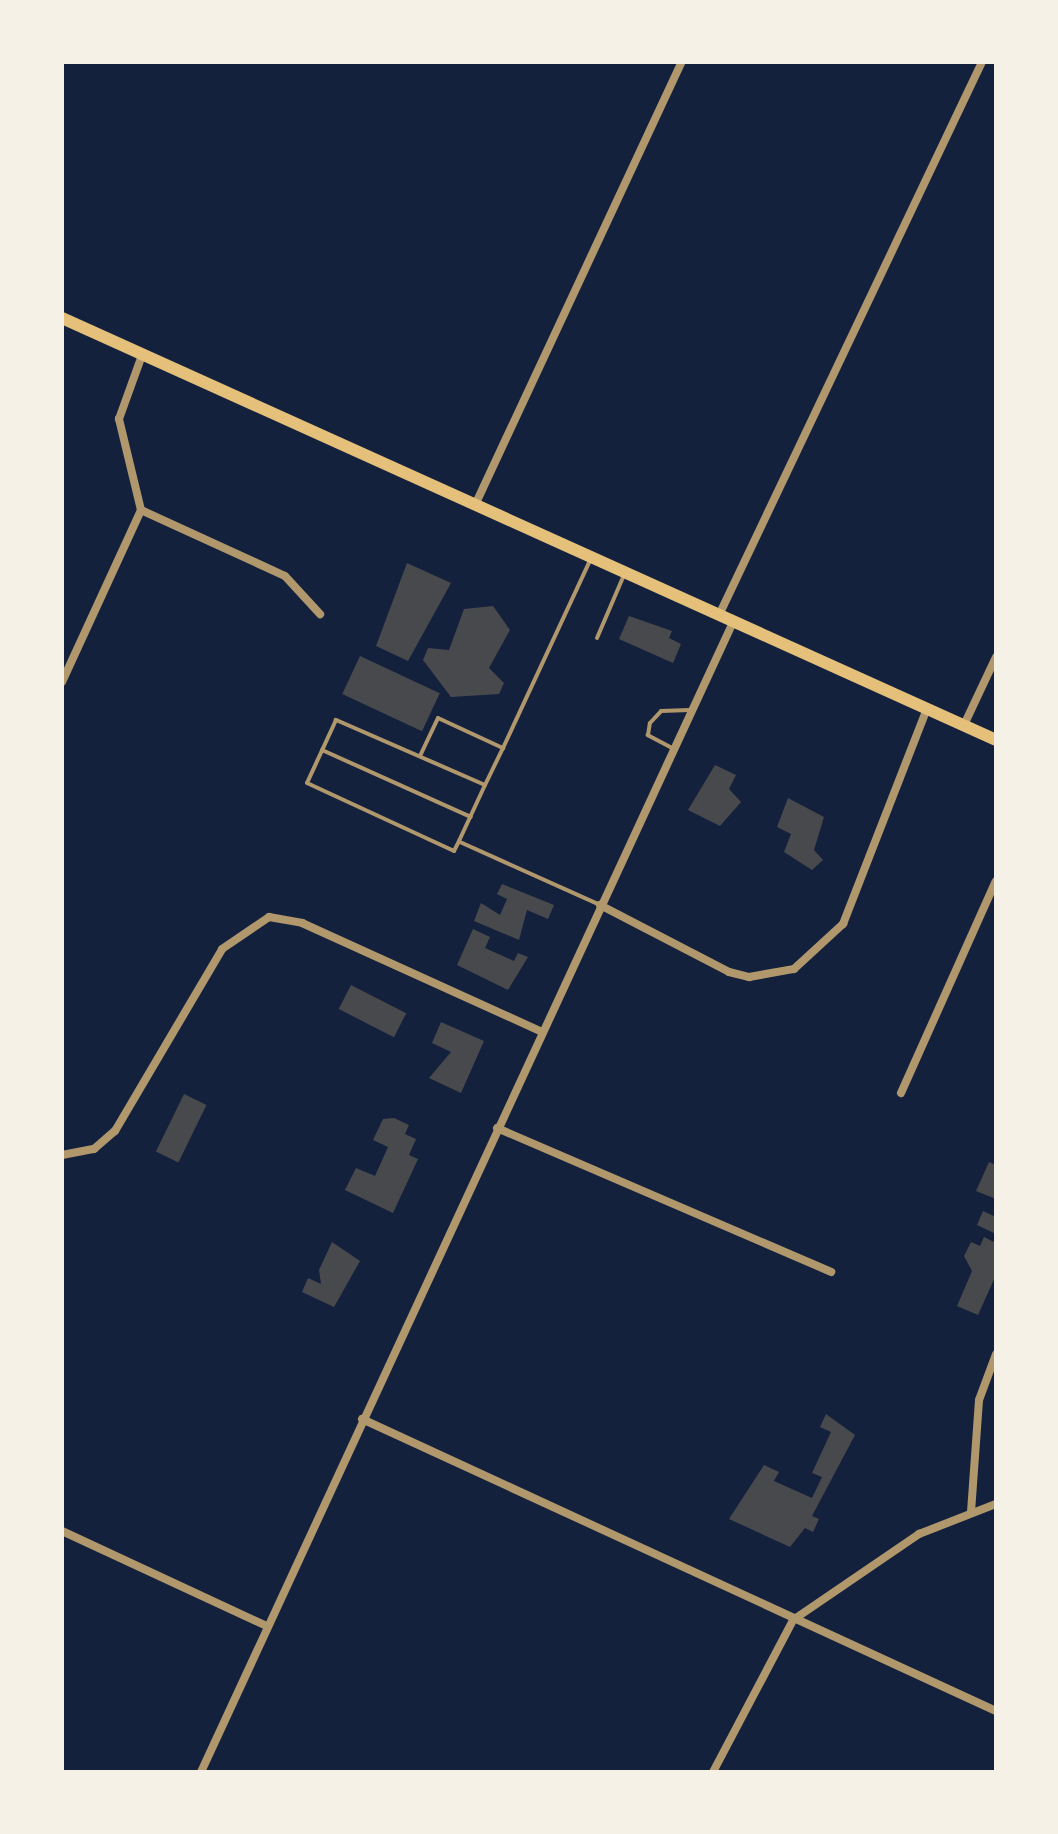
<!DOCTYPE html>
<html>
<head>
<meta charset="utf-8">
<style>
  body { margin:0 }
  #map { position:relative; width:1058px; height:1834px; overflow:hidden; background:#14213d; font-family:Overpass,sans-serif }
  div>[style] { position:absolute }
  .building>* { inset:0; background:#48494c; transform-origin:0 0 }
  .service>* { height:4px; margin:-2px; padding:0 2px; transform-origin:2px; border-radius:2px; background:#b1986c }
  .minor>* { height:8px; margin:-4px; padding:0 4px; transform-origin:4px; border-radius:4px; background:#b1986c }
  .secondary>* { height:12px; margin:-6px; padding:0 6px; transform-origin:6px; border-radius:6px; background:#e5c07b }
  span { translate:-50% -50%; white-space:nowrap; text-align:center; line-height:1.15; -webkit-text-stroke:7px #f6f1e7; paint-order:stroke }
  .frame { position:absolute; inset:0; border:64px solid #f6f1e7; pointer-events:none }
</style>
</head>
<body>
<div id="map">
  <div class="building">
    <i style="clip-path:polygon(407px 563px,451px 583px,408px 661px,376px 646px)"></i>
    <i style="clip-path:polygon(493px 606px,510px 630px,489px 668px,504px 683px,499px 694px,451px 697px,423px 660px,428px 648px,449px 650px,464px 609px)"></i>
    <i style="clip-path:polygon(629px 616px,672px 631px,669px 638px,681px 644px,673px 663px,619px 639px)"></i>
    <i style="left:360px;top:656px;width:88px;height:42px;rotate:25deg"></i>
    <i style="clip-path:polygon(715px 765px,736px 775px,729px 789px,741px 802px,720px 826px,688px 810px)"></i>
    <i style="clip-path:polygon(788px 798px,824px 817px,814px 850px,823px 860px,812px 870px,784px 852px,791px 834px,777px 827px)"></i>
    <i style="clip-path:polygon(502px 884px,554px 905px,548px 919px,527px 910px,519px 940px,474px 921px,481px 903px,500px 915px,507px 899px,497px 894px)"></i>
    <i style="clip-path:polygon(473px 929px,490px 937px,485px 948px,514px 961px,518px 953px,528px 957px,508px 990px,457px 965px)"></i>
    <i style="left:351px;top:985px;width:62px;height:27px;rotate:27deg"></i>
    <i style="clip-path:polygon(441px 1022px,484px 1041px,461px 1093px,429px 1078px,451px 1052px,432px 1043px)"></i>
    <i style="left:184px;top:1094px;width:25px;height:64px;rotate:26deg"></i>
    <i style="clip-path:polygon(394px 1118px,409px 1125px,405px 1134px,416px 1139px,409px 1155px,418px 1159px,393px 1213px,345px 1190px,356px 1168px,375px 1176px,388px 1147px,373px 1140px,383px 1119px)"></i>
    <i style="clip-path:polygon(989px 1162px,996px 1165px,996px 1199px,976px 1191px)"></i>
    <i style="clip-path:polygon(983px 1211px,996px 1217px,996px 1234px,977px 1225px)"></i>
    <i style="clip-path:polygon(984px 1237px,996px 1243px,996px 1275px,978px 1315px,957px 1306px,972px 1271px,964px 1256px,971px 1242px,980px 1246px)"></i>
    <i style="clip-path:polygon(332px 1242px,360px 1261px,334px 1307px,302px 1292px,308px 1278px,321px 1284px,319px 1270px)"></i>
    <i style="clip-path:polygon(826px 1414px,855px 1435px,812px 1516px,819px 1519px,813px 1532px,805px 1528px,790px 1547px,729px 1519px,764px 1465px,779px 1472px,774px 1481px,812px 1498px,822px 1477px,812px 1473px,831px 1432px,820px 1427px)"></i>
  </div>
  <div class="service">
    <i style="left:597px;top:638px;width:69px;rotate:-66.8deg"></i>
    <i style="left:674px;top:749px;width:30px;rotate:-152deg"></i>
    <i style="left:648px;top:735px;width:12px;rotate:-81deg"></i>
    <i style="left:650px;top:723px;width:16px;rotate:-47deg"></i>
    <i style="left:661px;top:711px;width:29px;rotate:-2deg"></i>
    <i style="left:322px;top:750px;width:163px;rotate:24.2deg"></i>
    <i style="left:420px;top:756px;width:42px;rotate:-64.7deg"></i>
    <i style="left:438px;top:718px;width:72px;rotate:24.8deg"></i>
    <i style="left:485px;top:785px;width:163px;rotate:-156.4deg"></i>
    <i style="left:336px;top:720px;width:69px;rotate:114.7deg"></i>
    <i style="left:307px;top:783px;width:162px;rotate:24.8deg"></i>
    <i style="left:454px;top:851px;width:11px;rotate:-63deg"></i>
    <i style="left:459px;top:841px;width:62px;rotate:-65.1deg"></i>
    <i style="left:485px;top:785px;width:41px;rotate:-64.1deg"></i>
    <i style="left:503px;top:748px;width:209px;rotate:-65.1deg"></i>
    <i style="left:460px;top:842px;width:151px;rotate:24.2deg"></i>
  </div>
  <div class="minor">
    <i style="left:476px;top:503px;width:487px;rotate:-65deg"></i>
    <i style="left:141px;top:510px;width:158px;rotate:24.6deg"></i>
    <i style="left:285px;top:576px;width:52px;rotate:47.4deg"></i>
    <i style="left:720px;top:613px;width:610px;rotate:-64.57deg"></i>
    <i style="left:62px;top:682px;width:189px;rotate:-65.3deg"></i>
    <i style="left:141px;top:510px;width:94px;rotate:-103.6deg"></i>
    <i style="left:119px;top:419px;width:68px;rotate:-70.2deg"></i>
    <i style="left:964px;top:725px;width:75px;rotate:-64.8deg"></i>
    <i style="left:600px;top:905px;width:145px;rotate:27.4deg"></i>
    <i style="left:729px;top:972px;width:21px;rotate:14deg"></i>
    <i style="left:749px;top:977px;width:46px;rotate:-10.1deg"></i>
    <i style="left:794px;top:969px;width:67px;rotate:-42.6deg"></i>
    <i style="left:843px;top:924px;width:232px;rotate:-68.7deg"></i>
    <i style="left:901px;top:1093px;width:232px;rotate:-65.9deg"></i>
    <i style="left:497px;top:1128px;width:364px;rotate:23.3deg"></i>
    <i style="left:62px;top:1155px;width:33px;rotate:-11deg"></i>
    <i style="left:94px;top:1149px;width:28px;rotate:-41deg"></i>
    <i style="left:115px;top:1131px;width:211px;rotate:-59.5deg"></i>
    <i style="left:222px;top:949px;width:57px;rotate:-34.2deg"></i>
    <i style="left:269px;top:917px;width:34px;rotate:10deg"></i>
    <i style="left:302px;top:923px;width:261px;rotate:24.4deg"></i>
    <i style="left:362px;top:1419px;width:698px;rotate:24.73deg"></i>
    <i style="left:971px;top:1512px;width:112px;rotate:-85.9deg"></i>
    <i style="left:979px;top:1400px;width:49px;rotate:-69.7deg"></i>
    <i style="left:62px;top:1531px;width:226px;rotate:24.9deg"></i>
    <i style="left:201px;top:1772px;width:1269px;rotate:-65.17deg"></i>
    <i style="left:713px;top:1772px;width:172px;rotate:-62.2deg"></i>
    <i style="left:793px;top:1620px;width:153px;rotate:-34.3deg"></i>
    <i style="left:919px;top:1534px;width:83px;rotate:-21.3deg"></i>
  </div>
  <div class="secondary">
    <i style="left:62px;top:318px;width:1025px;rotate:24.31deg"></i>
  </div>
  <div class="frame"></div>
</div>
</body>
</html>
